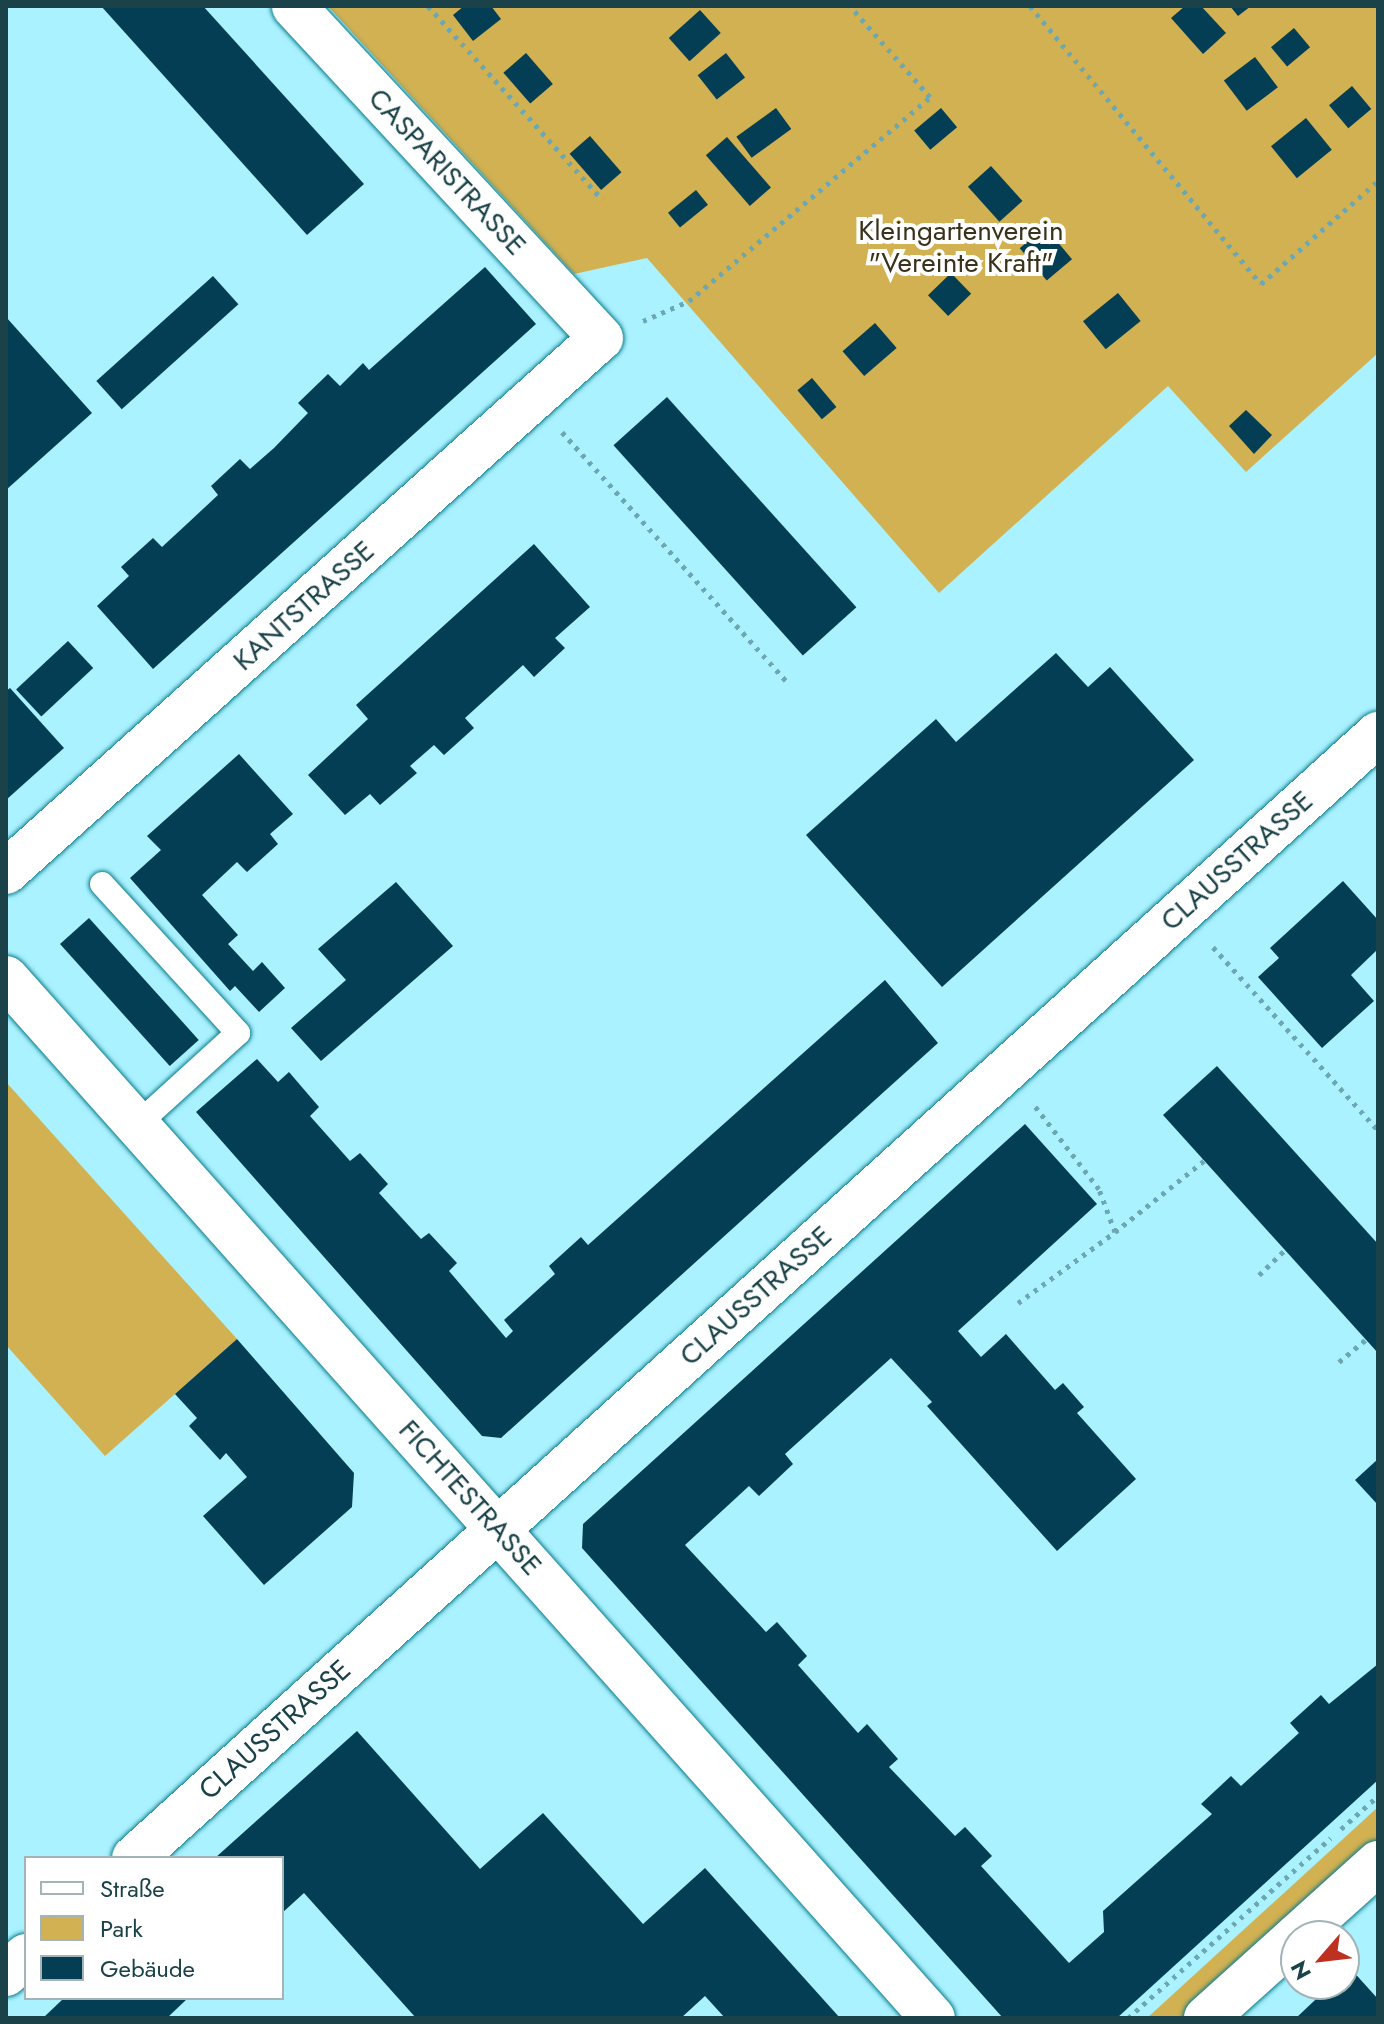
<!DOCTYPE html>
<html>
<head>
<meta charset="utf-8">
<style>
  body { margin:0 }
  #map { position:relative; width:1384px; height:2024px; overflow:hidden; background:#aaf2ff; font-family:Jost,sans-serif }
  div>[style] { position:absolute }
  .green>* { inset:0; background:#d1b152 }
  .building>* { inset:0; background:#043e54; transform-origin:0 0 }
  .path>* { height:5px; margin-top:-2.5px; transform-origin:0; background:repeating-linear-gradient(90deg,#6da8b2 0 4px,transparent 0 10px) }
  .roads { filter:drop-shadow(0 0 2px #087b8b) drop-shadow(0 0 2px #087b8b) }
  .service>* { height:24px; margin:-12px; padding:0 12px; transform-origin:12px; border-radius:12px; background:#fff }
  .minor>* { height:44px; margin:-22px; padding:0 22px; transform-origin:22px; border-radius:22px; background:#fff }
  .secondary>* { height:44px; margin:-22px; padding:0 22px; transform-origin:22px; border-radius:22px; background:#fff }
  span { translate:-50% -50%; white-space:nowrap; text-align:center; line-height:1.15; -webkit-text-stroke:8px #fff; paint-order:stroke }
  .street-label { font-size:28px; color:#1a4248 }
  .park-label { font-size:28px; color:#3b321b }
  .frame { position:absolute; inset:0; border:8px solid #1a4248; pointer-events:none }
  .legend { position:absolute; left:24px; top:1856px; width:260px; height:144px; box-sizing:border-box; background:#fff; border:2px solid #a3b3b6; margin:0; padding:10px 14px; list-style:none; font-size:24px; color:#1a4248 }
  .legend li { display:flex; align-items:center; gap:16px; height:40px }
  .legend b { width:40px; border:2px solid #a3b3b6 }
  .north { position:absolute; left:1280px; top:1920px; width:80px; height:80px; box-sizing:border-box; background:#fff; border:2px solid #a3b3b6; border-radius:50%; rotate:242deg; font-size:22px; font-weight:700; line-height:32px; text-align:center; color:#1a4248 }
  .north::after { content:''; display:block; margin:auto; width:28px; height:36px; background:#be3121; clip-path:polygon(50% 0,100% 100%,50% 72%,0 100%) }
</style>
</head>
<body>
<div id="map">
  <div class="green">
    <i style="clip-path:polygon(328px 6px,1378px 6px,1378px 353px,1246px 472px,1168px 386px,939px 593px,647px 258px,574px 274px)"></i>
    <i style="clip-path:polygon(6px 1082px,237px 1339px,105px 1456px,6px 1345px)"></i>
    <i style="clip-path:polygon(1378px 1807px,1378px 1839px,1182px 2018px,1147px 2018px)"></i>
  </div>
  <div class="building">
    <i style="clip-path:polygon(101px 6px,203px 6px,364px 184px,307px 235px)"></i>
    <i style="clip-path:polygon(464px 6px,491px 6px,501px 19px,473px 41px,453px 15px)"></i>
    <i style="clip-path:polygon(1185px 6px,1201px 6px,1226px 33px,1203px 54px,1171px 18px)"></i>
    <i style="clip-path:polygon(1230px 6px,1251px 6px,1238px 16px)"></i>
    <i style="left:700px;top:10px;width:31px;height:42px;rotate:48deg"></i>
    <i style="left:1294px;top:28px;width:25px;height:30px;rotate:50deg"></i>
    <i style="left:526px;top:53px;width:41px;height:30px;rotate:49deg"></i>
    <i style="left:726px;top:53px;width:31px;height:36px;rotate:52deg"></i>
    <i style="left:1255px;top:57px;width:38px;height:39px;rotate:53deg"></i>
    <i style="left:1352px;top:86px;width:30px;height:30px;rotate:50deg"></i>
    <i style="left:776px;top:108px;width:26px;height:49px;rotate:54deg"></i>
    <i style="left:941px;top:108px;width:25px;height:35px;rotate:50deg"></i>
    <i style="left:1306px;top:118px;width:41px;height:45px;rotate:51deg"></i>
    <i style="left:590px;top:136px;width:48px;height:27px;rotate:49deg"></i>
    <i style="left:727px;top:137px;width:67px;height:28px;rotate:49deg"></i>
    <i style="left:991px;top:166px;width:47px;height:31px;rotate:48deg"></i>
    <i style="left:696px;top:190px;width:19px;height:36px;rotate:51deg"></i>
    <i style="left:1045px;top:227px;width:42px;height:33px;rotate:50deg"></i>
    <i style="clip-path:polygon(485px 267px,536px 324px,153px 669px,97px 606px,129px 576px,121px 567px,153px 538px,162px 547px,188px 523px,218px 495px,211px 486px,240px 459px,250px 469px,274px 448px,308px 413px,298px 403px,328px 374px,340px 386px,363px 363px,369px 370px)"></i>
    <i style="left:951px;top:273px;width:29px;height:32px;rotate:46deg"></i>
    <i style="left:213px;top:276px;width:38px;height:157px;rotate:48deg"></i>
    <i style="left:1118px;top:293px;width:36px;height:45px;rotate:51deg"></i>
    <i style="clip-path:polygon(6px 317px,92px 413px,6px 490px)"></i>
    <i style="left:875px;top:323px;width:33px;height:43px;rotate:49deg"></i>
    <i style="left:812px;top:378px;width:38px;height:19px;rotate:50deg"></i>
    <i style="left:667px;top:397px;width:283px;height:72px;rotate:48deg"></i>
    <i style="clip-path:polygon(1246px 410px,1272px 435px,1254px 454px,1229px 426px)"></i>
    <i style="clip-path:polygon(534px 544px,590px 607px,555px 638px,565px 648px,534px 677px,523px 665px,465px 718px,474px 728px,444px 755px,434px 745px,410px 766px,417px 773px,380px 805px,370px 794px,345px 815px,308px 775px,368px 719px,356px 705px)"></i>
    <i style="left:68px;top:641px;width:37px;height:71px;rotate:47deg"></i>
    <i style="clip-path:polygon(1056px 653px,1088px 687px,1110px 667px,1194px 760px,942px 987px,806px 835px,936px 719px,956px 742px)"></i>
    <i style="clip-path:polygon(10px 688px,64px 748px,6px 800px,6px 691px)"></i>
    <i style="clip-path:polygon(239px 754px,293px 814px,270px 834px,278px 844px,247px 872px,237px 862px,202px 895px,238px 935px,228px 944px,253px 971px,262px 962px,285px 988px,259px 1012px,235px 986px,230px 991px,130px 878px,161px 850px,147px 836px)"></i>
    <i style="clip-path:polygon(1343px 881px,1378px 920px,1378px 949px,1351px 975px,1374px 1001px,1322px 1048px,1258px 977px,1279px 958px,1270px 948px)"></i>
    <i style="clip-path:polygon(396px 882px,453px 946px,321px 1061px,291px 1028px,346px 980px,318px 949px)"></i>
    <i style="left:89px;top:918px;width:164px;height:39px;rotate:48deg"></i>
    <i style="clip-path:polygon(885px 980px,938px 1043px,501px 1438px,482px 1436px,196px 1112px,257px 1059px,278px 1082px,289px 1072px,319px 1107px,310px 1116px,350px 1161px,360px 1153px,388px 1184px,379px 1193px,421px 1239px,429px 1233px,457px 1263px,449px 1271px,506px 1338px,513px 1331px,504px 1320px,555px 1274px,549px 1266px,581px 1237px,588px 1245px)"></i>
    <i style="clip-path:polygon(1217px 1066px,1378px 1244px,1378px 1353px,1163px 1115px)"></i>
    <i style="clip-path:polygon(1025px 1124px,1097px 1204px,958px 1331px,981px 1357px,1006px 1334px,1055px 1390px,1063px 1383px,1084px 1407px,1077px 1413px,1136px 1479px,1057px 1551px,927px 1406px,932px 1402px,891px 1358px,785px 1454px,793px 1464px,759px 1496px,749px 1486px,685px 1545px,766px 1632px,777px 1622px,807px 1656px,798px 1665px,858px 1733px,867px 1724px,898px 1759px,889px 1767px,955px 1836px,965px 1827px,992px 1856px,981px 1866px,1069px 1963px,1104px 1932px,1103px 1911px,1212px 1814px,1201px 1804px,1231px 1776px,1241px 1786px,1299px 1733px,1290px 1723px,1321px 1695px,1329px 1704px,1378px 1664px,1378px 1780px,1117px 2018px,1003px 2018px,582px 1548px,583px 1524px)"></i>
    <i style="clip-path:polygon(237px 1339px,354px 1473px,352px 1507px,264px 1585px,203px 1516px,247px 1477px,226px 1453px,220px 1460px,189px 1426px,197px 1418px,175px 1394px)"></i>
    <i style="clip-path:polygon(1378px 1459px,1378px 1505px,1355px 1480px)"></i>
    <i style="clip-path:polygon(357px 1731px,480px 1869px,543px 1813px,643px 1924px,705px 1868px,840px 2018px,725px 2018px,705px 1996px,681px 2018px,416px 2018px,304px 1893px,282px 1913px,282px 1858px,215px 1858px)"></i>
    <i style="clip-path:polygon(1350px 1968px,1378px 1999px,1378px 2018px,1296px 2018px,1332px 1984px,1344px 1984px)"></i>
    <i style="clip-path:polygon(64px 1998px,188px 1998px,167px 2018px,43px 2018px)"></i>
  </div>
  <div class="path">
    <i style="left:428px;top:6px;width:260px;rotate:48deg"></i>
    <i style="left:1030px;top:6px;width:361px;rotate:50.3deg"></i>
    <i style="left:1261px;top:284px;width:156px;rotate:-41.4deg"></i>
    <i style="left:643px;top:321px;width:50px;rotate:-23.5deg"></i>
    <i style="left:689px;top:301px;width:316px;rotate:-40.2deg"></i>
    <i style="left:930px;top:97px;width:121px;rotate:-131.3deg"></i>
    <i style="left:562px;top:432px;width:335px;rotate:48deg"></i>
    <i style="left:1213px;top:947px;width:246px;rotate:48deg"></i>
    <i style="left:1115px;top:1232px;width:115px;rotate:-38.7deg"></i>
    <i style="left:1259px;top:1275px;width:36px;rotate:-44deg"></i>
    <i style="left:1018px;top:1303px;width:120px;rotate:-36.2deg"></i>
    <i style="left:1115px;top:1232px;width:46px;rotate:-110.4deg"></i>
    <i style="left:1099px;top:1189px;width:106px;rotate:-127.7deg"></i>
    <i style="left:1339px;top:1362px;width:35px;rotate:-40deg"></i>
    <i style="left:1341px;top:1829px;width:50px;rotate:-41.7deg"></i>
    <i style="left:1128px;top:2018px;width:271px;rotate:-41.6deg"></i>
  </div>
  <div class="roads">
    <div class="service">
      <i style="left:102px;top:884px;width:202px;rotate:47.6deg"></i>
      <i style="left:238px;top:1033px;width:137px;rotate:137.7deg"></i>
    </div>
    <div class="minor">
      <i style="left:6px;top:872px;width:799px;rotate:-41.91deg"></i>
      <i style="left:601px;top:338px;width:452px;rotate:-132.8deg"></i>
      <i style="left:6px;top:978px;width:1393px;rotate:48.29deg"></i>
      <i style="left:1297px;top:1936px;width:109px;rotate:-42deg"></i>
      <i style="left:1206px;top:2018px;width:121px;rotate:-42deg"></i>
    </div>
    <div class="secondary">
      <i style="left:134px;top:1858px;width:1677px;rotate:-42.1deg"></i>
      <i style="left:6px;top:1974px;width:27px;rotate:-42deg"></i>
    </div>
  </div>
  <div class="street-label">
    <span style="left:447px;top:172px;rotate:47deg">CASPARISTRASSE</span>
    <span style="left:304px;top:606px;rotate:-42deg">KANTSTRASSE</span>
    <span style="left:1237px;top:861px;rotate:-42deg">CLAUSSTRASSE</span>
    <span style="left:756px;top:1296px;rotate:-42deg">CLAUSSTRASSE</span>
    <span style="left:470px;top:1498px;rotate:48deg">FICHTESTRASSE</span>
    <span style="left:275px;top:1730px;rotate:-42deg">CLAUSSTRASSE</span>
  </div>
  <div class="park-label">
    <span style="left:961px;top:247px">Kleingartenverein<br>"Vereinte Kraft"</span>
  </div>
  <div class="frame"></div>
  <ul class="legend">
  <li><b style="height:10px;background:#fff"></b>Straße</li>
  <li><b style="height:22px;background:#d1b152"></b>Park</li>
  <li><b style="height:22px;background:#043e54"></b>Gebäude</li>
  </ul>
  <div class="north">N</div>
</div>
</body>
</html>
